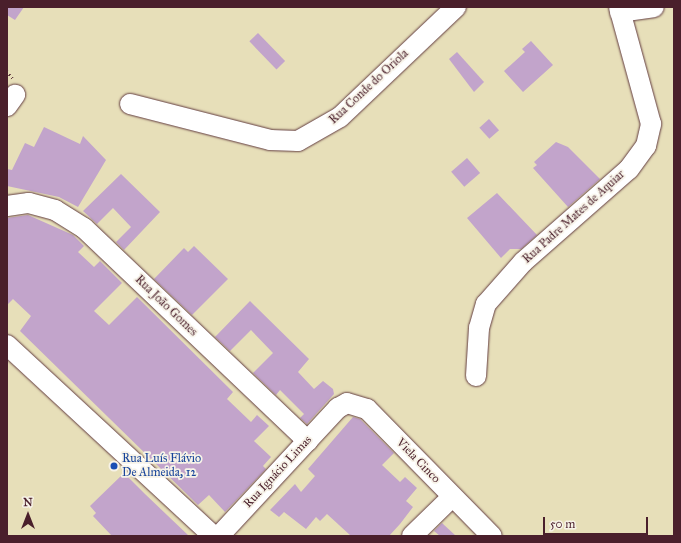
<!DOCTYPE html>
<html>
<head>
<meta charset="utf-8">
<style>
  body { margin:0 }
  #map { position:relative; width:681px; height:543px; overflow:hidden; background:#e7dfb9; font-family:"IM FELL Great Primer",serif }
  div>[style] { position:absolute }
  .building>* { inset:0; background:#c2a4cb; transform-origin:0 0 }
  .path>* { height:2.5px; margin-top:-1.25px; transform-origin:0; background:repeating-linear-gradient(90deg,#623c40 0 1px,transparent 0 4px) }
  .roads { filter:drop-shadow(0 0 1px #623c40) drop-shadow(0 0 1px #623c40) }
  .minor>* { height:20px; margin:-10px; padding:0 10px; transform-origin:10px; border-radius:10px; background:#fff }
  .dots>* { width:11px; height:11px; translate:-50% -50%; box-sizing:border-box; border:2px solid #f7f3e8; border-radius:50% }
  span { translate:-50% -50%; white-space:nowrap; text-align:center; line-height:1.15; -webkit-text-stroke:3.5px #f7f3e8; paint-order:stroke }
  .street-label { font-size:12px; color:#4a1f2b }
  .transit-label { font-size:12px; color:#164399 }
  .left { translate:0 -50%; text-align:left }
  .frame { position:absolute; inset:0; border:8px solid #4a1f2b; pointer-events:none }
  .north { position:absolute; left:8px; top:495px; width:40px; height:40px; -webkit-text-stroke:3px #f7f3e8; paint-order:stroke; rotate:0deg; font-size:11px; font-weight:700; line-height:16px; text-align:center; color:#4a1f2b }
  .north::after { content:''; display:block; margin:auto; width:14px; height:18px; background:#4a1f2b; clip-path:polygon(50% 0,100% 100%,50% 72%,0 100%) }
  .scale { position:absolute; left:543px; top:517px; width:105px; height:18px; box-sizing:border-box; border:2px solid #4a1f2b; border-top:0; padding-left:5px; font-size:12px; line-height:14px; white-space:nowrap; color:#4a1f2b; -webkit-text-stroke:3px #f7f3e8; paint-order:stroke }
</style>
</head>
<body>
<div id="map">
  <div class="building">
    <i style="clip-path:polygon(7px 7px,24px 7px,15px 20px,7px 15px)"></i>
    <i style="left:258px;top:33px;width:39px;height:12px;rotate:46deg"></i>
    <i style="clip-path:polygon(531px 41px,553px 65px,523px 92px,504px 71px,525px 52px,522px 49px)"></i>
    <i style="clip-path:polygon(457px 52px,484px 82px,474px 92px,449px 59px)"></i>
    <i style="left:489px;top:119px;width:15px;height:13px;rotate:48deg"></i>
    <i style="clip-path:polygon(44px 127px,80px 144px,83px 136px,106px 160px,78px 207px,59px 197px,7px 186px,7px 169px,12px 170px,25px 143px,34px 147px)"></i>
    <i style="clip-path:polygon(556px 142px,568px 147px,600px 179px,568px 207px,533px 168px,537px 165px,534px 162px)"></i>
    <i style="left:467px;top:158px;width:20px;height:21px;rotate:49deg"></i>
    <i style="clip-path:polygon(121px 174px,160px 212px,124px 250px,116px 242px,131px 227px,113px 208px,97px 224px,83px 211px)"></i>
    <i style="clip-path:polygon(497px 193px,537px 235px,521px 249px,510px 249px,501px 258px,467px 218px)"></i>
    <i style="clip-path:polygon(28px 215px,73px 235px,84px 246px,78px 252px,94px 267px,100px 261px,122px 283px,94px 311px,109px 325px,137px 297px,233px 392px,227px 399px,251px 422px,257px 415px,269px 426px,254px 441px,271px 457px,263px 466px,266px 469px,225px 512px,209px 495px,198px 505px,20px 331px,31px 316px,13px 299px,7px 305px,7px 218px)"></i>
    <i style="clip-path:polygon(194px 246px,228px 279px,192px 315px,154px 279px,184px 248px,188px 252px)"></i>
    <i style="clip-path:polygon(250px 301px,309px 359px,298px 372px,314px 389px,323px 381px,333px 389px,334px 394px,307px 424px,300px 418px,304px 414px,280px 390px,276px 395px,253px 373px,273px 353px,251px 330px,230px 351px,215px 337px)"></i>
    <i style="clip-path:polygon(353px 417px,360px 419px,394px 453px,382px 465px,400px 482px,405px 477px,417px 488px,406px 501px,413px 507px,400px 524px,389px 536px,351px 536px,327px 514px,320px 521px,316px 517px,306px 529px,284px 512px,279px 517px,270px 510px,295px 484px,301px 492px,315px 476px,308px 469px)"></i>
    <i style="clip-path:polygon(124px 473px,145px 494px,189px 536px,112px 536px,93px 516px,96px 513px,90px 506px)"></i>
    <i style="clip-path:polygon(442px 523px,456px 536px,440px 536px,434px 531px)"></i>
  </div>
  <div class="path">
    <i style="left:7px;top:71px;width:10px;rotate:53deg"></i>
  </div>
  <div class="roads">
    <div class="minor">
      <i style="left:620px;top:12px;width:34px;rotate:-8deg"></i>
      <i style="left:130px;top:104px;width:145px;rotate:14.4deg"></i>
      <i style="left:270px;top:140px;width:28px;rotate:2deg"></i>
      <i style="left:298px;top:141px;width:48px;rotate:-29.7deg"></i>
      <i style="left:340px;top:117px;width:160px;rotate:-43.5deg"></i>
      <i style="left:7px;top:106px;width:14px;rotate:-54deg"></i>
      <i style="left:7px;top:206px;width:22px;rotate:-8deg"></i>
      <i style="left:29px;top:203px;width:27px;rotate:15deg"></i>
      <i style="left:55px;top:210px;width:34px;rotate:32deg"></i>
      <i style="left:84px;top:228px;width:309px;rotate:43.6deg"></i>
      <i style="left:7px;top:345px;width:281px;rotate:42.8deg"></i>
      <i style="left:476px;top:376px;width:48px;rotate:-86.4deg"></i>
      <i style="left:479px;top:328px;width:25px;rotate:-74deg"></i>
      <i style="left:486px;top:304px;width:56px;rotate:-48.6deg"></i>
      <i style="left:523px;top:262px;width:141px;rotate:-41.3deg"></i>
      <i style="left:629px;top:169px;width:29px;rotate:-54deg"></i>
      <i style="left:646px;top:146px;width:23px;rotate:-77deg"></i>
      <i style="left:651px;top:124px;width:121px;rotate:-105.3deg"></i>
      <i style="left:219px;top:536px;width:175px;rotate:-47.1deg"></i>
      <i style="left:338px;top:408px;width:10px;rotate:-29deg"></i>
      <i style="left:347px;top:403px;width:21px;rotate:17deg"></i>
      <i style="left:367px;top:409px;width:178px;rotate:45.5deg"></i>
      <i style="left:412px;top:536px;width:56px;rotate:-44.3deg"></i>
    </div>
  </div>
  <div class="dots">
    <i style="left:114px;top:466px;background:#1a4fb4"></i>
  </div>
  <div class="street-label">
    <span style="left:369px;top:87px;rotate:-43deg">Rua Conde do Oriola</span>
    <span style="left:574px;top:217px;rotate:-42deg">Rua Padre Mates de Aquiar</span>
    <span style="left:166px;top:306px;rotate:44deg">Rua João Gomes</span>
    <span style="left:418px;top:461px;rotate:46deg">Viela Cinco</span>
    <span style="left:278px;top:472px;rotate:-47deg">Rua Ignácio Limas</span>
  </div>
  <div class="transit-label">
    <span class="left" style="left:122px;top:466px">Rua Luís Flávio<br>De Almeida, 12</span>
  </div>
  <div class="frame"></div>
  <div class="north">N</div>
  <div class="scale">50 m</div>
</div>
</body>
</html>
